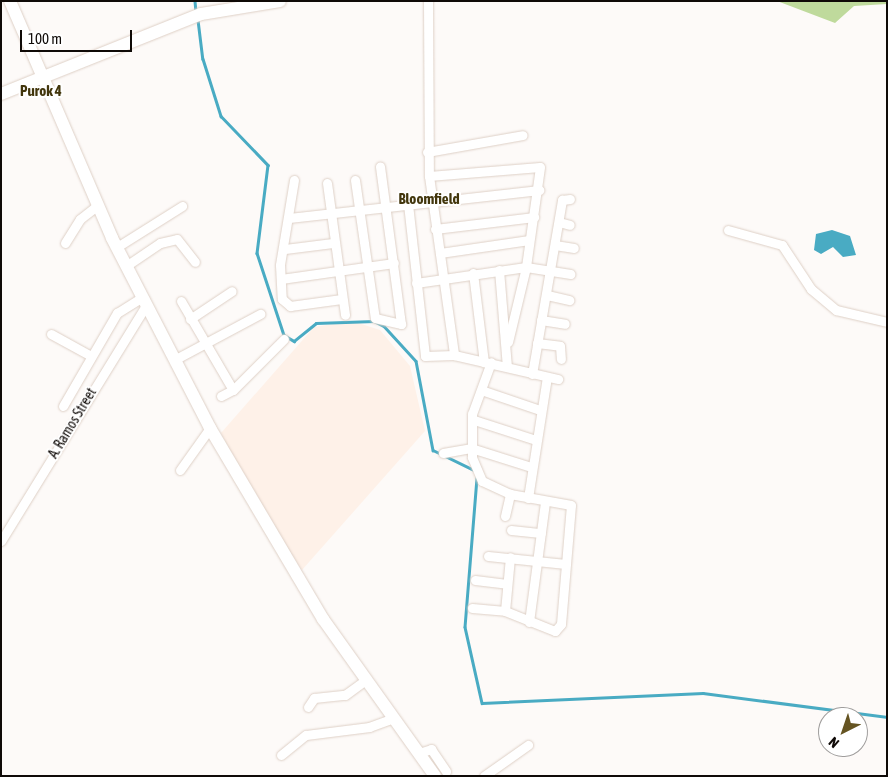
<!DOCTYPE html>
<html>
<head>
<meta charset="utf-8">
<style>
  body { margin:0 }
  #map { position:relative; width:888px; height:777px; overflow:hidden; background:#fdfaf8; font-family:"Asap Condensed",sans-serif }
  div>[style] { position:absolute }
  .built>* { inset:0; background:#fef1e8 }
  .green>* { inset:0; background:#bfda9c }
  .water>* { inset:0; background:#49abc3 }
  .stream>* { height:2.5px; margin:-1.25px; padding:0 1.25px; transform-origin:1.25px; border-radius:1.25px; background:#49abc3 }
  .roads { filter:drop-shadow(0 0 1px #ded0c6) drop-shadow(0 0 1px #ded0c6) }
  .street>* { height:9px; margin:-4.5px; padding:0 4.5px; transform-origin:4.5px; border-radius:4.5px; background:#fff }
  .secondary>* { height:12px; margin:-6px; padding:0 6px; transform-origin:6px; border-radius:6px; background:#fff }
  span { translate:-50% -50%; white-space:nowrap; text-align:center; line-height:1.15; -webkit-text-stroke:4px #fff; paint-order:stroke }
  .street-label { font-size:14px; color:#0f0a07 }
  .neighbourhood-label { font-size:15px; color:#42360c; font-weight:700 }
  .frame { position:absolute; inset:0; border:2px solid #0f0a07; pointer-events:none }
  .north { position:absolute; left:818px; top:707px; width:50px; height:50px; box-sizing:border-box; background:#fff; border:1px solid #9f9d9c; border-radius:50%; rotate:221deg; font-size:14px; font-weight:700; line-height:20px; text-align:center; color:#0f0a07 }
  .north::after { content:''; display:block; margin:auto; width:18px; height:22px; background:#655422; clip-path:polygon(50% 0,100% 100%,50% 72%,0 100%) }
  .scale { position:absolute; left:20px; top:30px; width:112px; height:22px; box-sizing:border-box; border:2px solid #0f0a07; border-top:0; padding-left:6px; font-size:15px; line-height:18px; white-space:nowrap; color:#0f0a07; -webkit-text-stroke:4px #fff; paint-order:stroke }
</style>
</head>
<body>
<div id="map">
  <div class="built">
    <i style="clip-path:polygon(352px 321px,380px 330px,410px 366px,425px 431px,302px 570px,258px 506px,221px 433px,314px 327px)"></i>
  </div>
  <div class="green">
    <i style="clip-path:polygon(777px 1px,887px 1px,887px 4px,854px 6px,835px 23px)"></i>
  </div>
  <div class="water">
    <i style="clip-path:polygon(832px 230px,850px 236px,856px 255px,843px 257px,833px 247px,821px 254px,814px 250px,816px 234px)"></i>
  </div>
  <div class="stream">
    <i style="left:195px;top:1px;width:11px;rotate:85deg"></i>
    <i style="left:198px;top:20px;width:39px;rotate:83deg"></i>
    <i style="left:203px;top:59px;width:60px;rotate:72.5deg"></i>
    <i style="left:221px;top:116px;width:68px;rotate:46.2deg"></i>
    <i style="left:268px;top:165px;width:89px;rotate:97.1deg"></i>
    <i style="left:257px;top:253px;width:86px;rotate:71.8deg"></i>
    <i style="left:284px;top:335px;width:12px;rotate:31deg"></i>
    <i style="left:294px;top:341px;width:28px;rotate:-39deg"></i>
    <i style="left:316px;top:323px;width:58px;rotate:-2deg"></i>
    <i style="left:374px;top:321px;width:11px;rotate:27deg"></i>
    <i style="left:384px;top:326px;width:47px;rotate:47.6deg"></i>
    <i style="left:416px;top:361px;width:91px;rotate:79.2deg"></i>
    <i style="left:433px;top:450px;width:46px;rotate:26deg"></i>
    <i style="left:477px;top:478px;width:149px;rotate:94.6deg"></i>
    <i style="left:465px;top:627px;width:78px;rotate:77.4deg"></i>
    <i style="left:482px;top:703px;width:221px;rotate:-2.6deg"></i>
    <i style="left:703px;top:693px;width:186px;rotate:7.4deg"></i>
  </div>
  <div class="roads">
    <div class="street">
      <i style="left:428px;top:1px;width:175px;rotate:89.7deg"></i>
      <i style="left:429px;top:176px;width:181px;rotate:82deg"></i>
      <i style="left:427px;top:152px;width:97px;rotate:-10deg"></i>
      <i style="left:429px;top:176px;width:111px;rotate:-4.6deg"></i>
      <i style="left:540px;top:167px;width:101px;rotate:98deg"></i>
      <i style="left:526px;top:267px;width:77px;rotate:103.5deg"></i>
      <i style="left:294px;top:180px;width:86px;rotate:99.4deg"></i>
      <i style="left:280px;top:265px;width:34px;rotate:87deg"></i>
      <i style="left:282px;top:299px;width:11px;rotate:41deg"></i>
      <i style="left:290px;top:306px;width:52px;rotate:-7.7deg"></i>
      <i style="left:355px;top:180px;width:139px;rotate:81.8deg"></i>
      <i style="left:375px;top:318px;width:27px;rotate:13deg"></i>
      <i style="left:401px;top:324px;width:159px;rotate:-97.6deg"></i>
      <i style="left:327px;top:183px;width:133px;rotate:82.2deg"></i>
      <i style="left:408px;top:204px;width:153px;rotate:83.6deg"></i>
      <i style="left:425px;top:356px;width:29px;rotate:-2deg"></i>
      <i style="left:454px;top:355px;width:107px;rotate:13deg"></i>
      <i style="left:289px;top:218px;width:252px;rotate:-6.4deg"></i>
      <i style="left:559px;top:222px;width:11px;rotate:15deg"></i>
      <i style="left:435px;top:229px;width:100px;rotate:-6.9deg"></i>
      <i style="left:728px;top:230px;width:56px;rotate:15.5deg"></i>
      <i style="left:782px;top:245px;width:53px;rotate:56.6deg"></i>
      <i style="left:811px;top:289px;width:33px;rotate:40deg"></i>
      <i style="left:836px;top:310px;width:52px;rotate:13.2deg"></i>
      <i style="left:65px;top:243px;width:28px;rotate:-58deg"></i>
      <i style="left:80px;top:219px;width:23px;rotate:-38deg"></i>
      <i style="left:555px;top:245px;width:19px;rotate:9deg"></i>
      <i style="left:117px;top:247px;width:77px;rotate:-32.2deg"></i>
      <i style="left:285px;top:249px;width:48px;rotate:-7.1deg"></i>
      <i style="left:440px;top:253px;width:90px;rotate:-8.3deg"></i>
      <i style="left:126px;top:266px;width:41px;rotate:-34.1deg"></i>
      <i style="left:160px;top:243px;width:17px;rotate:-13deg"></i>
      <i style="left:177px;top:239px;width:29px;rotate:52deg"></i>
      <i style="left:499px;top:270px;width:97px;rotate:85.3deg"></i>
      <i style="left:473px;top:273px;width:90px;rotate:83deg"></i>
      <i style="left:281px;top:279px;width:114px;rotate:-8.1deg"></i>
      <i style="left:416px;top:283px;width:111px;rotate:-8.3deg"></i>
      <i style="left:526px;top:267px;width:45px;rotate:9deg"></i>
      <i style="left:547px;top:295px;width:23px;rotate:13deg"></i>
      <i style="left:181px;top:301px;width:103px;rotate:59.7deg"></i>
      <i style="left:233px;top:390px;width:72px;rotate:-45deg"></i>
      <i style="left:190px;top:319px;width:50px;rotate:-33.7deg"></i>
      <i style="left:541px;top:320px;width:24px;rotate:9deg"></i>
      <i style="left:51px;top:334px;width:46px;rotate:28.8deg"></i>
      <i style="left:537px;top:343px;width:23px;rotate:7deg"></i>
      <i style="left:560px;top:346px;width:13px;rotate:86deg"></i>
      <i style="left:174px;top:360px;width:98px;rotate:-28.1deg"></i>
      <i style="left:532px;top:374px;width:177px;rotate:-80.2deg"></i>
      <i style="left:562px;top:200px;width:8px;rotate:-7deg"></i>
      <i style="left:484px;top:391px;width:59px;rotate:18.7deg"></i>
      <i style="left:221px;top:396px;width:13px;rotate:-27deg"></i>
      <i style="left:63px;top:406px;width:108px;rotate:-59.9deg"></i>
      <i style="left:117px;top:313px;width:28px;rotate:-32deg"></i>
      <i style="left:474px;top:420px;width:65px;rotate:17.9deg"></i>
      <i style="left:443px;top:453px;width:28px;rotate:-10deg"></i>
      <i style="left:471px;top:448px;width:63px;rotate:17.6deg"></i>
      <i style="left:180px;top:470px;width:52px;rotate:-54.5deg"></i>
      <i style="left:528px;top:498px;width:122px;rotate:-81.1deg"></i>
      <i style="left:505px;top:516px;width:23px;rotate:-77deg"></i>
      <i style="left:511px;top:530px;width:30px;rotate:6deg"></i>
      <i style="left:1px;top:541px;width:275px;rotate:-58.4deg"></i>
      <i style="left:488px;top:556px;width:78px;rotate:5.9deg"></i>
      <i style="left:475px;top:580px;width:32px;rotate:7deg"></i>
      <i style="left:472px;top:608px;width:33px;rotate:5deg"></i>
      <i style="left:505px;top:611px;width:54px;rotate:21.8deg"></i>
      <i style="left:555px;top:631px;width:9px;rotate:-49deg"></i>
      <i style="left:561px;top:624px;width:119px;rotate:-85.2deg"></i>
      <i style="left:571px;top:505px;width:62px;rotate:-169.8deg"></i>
      <i style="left:510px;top:494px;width:31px;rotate:-155deg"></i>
      <i style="left:482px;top:481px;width:26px;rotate:-113deg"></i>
      <i style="left:472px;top:457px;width:43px;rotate:-90deg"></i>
      <i style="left:472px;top:414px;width:55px;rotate:-69.9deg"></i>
      <i style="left:505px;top:611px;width:54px;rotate:-84.7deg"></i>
      <i style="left:529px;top:622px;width:121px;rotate:-82.4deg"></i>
      <i style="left:308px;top:707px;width:11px;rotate:-56deg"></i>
      <i style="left:314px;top:698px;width:31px;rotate:-6deg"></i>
      <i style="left:345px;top:695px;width:26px;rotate:-36deg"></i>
      <i style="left:419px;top:753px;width:13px;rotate:-18deg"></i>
      <i style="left:431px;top:749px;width:27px;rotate:56deg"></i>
      <i style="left:281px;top:755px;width:32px;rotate:-39deg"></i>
      <i style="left:306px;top:735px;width:64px;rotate:-7.2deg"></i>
      <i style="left:369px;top:727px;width:27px;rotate:-20deg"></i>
      <i style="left:484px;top:776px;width:54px;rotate:-35.2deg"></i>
    </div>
    <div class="secondary">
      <i style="left:10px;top:1px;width:258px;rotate:66.7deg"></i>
      <i style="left:112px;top:238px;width:214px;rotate:62.7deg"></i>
      <i style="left:210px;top:428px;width:222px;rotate:59.4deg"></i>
      <i style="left:323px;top:619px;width:193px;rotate:54.5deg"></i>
      <i style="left:1px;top:94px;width:215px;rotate:-21.8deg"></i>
      <i style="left:201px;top:14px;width:80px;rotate:-9.3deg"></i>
    </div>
  </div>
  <div class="street-label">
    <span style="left:72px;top:423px;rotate:-59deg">A. Ramos Street</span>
  </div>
  <div class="neighbourhood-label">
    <span style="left:41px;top:91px">Purok 4</span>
    <span style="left:429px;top:199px">Bloomfield</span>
  </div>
  <div class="frame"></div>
  <div class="north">N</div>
  <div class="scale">100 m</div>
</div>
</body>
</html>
